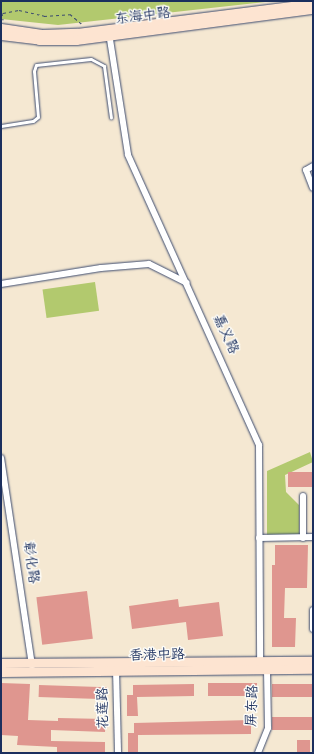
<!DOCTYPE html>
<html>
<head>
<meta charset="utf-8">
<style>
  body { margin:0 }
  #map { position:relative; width:314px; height:754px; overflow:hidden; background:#f5e8d2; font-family:"Gochi Hand","LXGW WenKai TC",sans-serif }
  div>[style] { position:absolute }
  .green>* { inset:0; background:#b2c96e; transform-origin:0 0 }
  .building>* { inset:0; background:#df968f; transform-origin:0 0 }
  .path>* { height:1px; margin-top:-0.5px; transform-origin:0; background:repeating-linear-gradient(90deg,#3c4b6f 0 3px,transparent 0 6px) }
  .roads { filter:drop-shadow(0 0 1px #3c4b6f) drop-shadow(0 0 1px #3c4b6f) }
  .lane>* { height:3px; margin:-1.5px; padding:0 1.5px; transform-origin:1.5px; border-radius:1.5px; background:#fff }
  .street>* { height:6px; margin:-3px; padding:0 3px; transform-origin:3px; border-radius:3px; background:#fff }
  .secondary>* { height:9px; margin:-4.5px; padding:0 4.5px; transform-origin:4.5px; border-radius:4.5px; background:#fde4d1 }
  span { translate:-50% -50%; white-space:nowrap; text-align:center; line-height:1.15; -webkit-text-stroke:3px #fdfcf7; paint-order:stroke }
  .street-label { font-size:14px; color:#1b2f5e }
  .frame { position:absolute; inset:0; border:2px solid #1b2f5e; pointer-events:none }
</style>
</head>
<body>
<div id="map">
  <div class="green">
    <i style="clip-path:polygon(1px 1px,274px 1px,58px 25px,1px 19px)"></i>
    <i style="left:95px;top:282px;width:29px;height:53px;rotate:82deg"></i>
    <i style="clip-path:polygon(310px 452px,313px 462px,285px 475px,286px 492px,299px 505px,299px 534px,267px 535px,267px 471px)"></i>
  </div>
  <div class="building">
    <i style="left:313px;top:472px;width:15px;height:25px;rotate:90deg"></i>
    <i style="clip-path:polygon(275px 545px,308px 545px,307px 588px,285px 588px,284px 618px,296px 618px,295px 647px,272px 647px,272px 565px,275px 565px)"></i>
    <i style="left:87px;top:591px;width:48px;height:51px;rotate:83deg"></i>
    <i style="clip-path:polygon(178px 599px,179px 607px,219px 602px,223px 636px,188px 640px,186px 622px,132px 629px,129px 606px)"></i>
    <i style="clip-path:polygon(1px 683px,30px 684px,28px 720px,58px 721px,58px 718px,106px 719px,105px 732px,51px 730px,51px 741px,105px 742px,105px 753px,57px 753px,57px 747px,17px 745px,18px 736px,1px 735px)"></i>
    <i style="left:208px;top:683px;width:49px;height:13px"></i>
    <i style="clip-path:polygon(194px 684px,194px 696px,137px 697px,138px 716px,127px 716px,127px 695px,133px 695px,133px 685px)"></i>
    <i style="left:272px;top:684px;width:41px;height:13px"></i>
    <i style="left:39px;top:685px;width:68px;height:12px;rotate:2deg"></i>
    <i style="left:272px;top:717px;width:41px;height:13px"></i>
    <i style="clip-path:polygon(251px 720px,251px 734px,138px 735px,138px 753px,128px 753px,128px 733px,134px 733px,134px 723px)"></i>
    <i style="left:297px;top:740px;width:13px;height:13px"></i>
  </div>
  <div class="path">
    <i style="left:132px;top:1px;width:5px"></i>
    <i style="left:1px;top:7px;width:13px;rotate:81deg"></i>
    <i style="left:3px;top:13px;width:16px;rotate:-11deg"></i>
    <i style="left:19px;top:10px;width:26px;rotate:13deg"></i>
    <i style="left:44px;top:16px;width:26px;rotate:-4deg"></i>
    <i style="left:70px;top:14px;width:16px;rotate:40deg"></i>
  </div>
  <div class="roads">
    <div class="lane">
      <i style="left:1px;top:126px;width:32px;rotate:-9deg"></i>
      <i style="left:33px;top:121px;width:6px;rotate:-39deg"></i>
      <i style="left:38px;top:117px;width:46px;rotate:-95deg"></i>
      <i style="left:34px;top:71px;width:6px;rotate:-72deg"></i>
      <i style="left:36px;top:65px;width:55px;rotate:-6.2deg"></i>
      <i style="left:91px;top:59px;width:15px;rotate:28deg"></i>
      <i style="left:104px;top:66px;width:52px;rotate:82.3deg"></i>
    </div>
    <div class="street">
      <i style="left:109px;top:33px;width:123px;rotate:81.1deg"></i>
      <i style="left:128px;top:155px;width:318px;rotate:65.7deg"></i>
      <i style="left:259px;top:445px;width:216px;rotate:89.7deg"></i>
      <i style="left:260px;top:661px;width:11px;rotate:52deg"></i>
      <i style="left:267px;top:670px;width:58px;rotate:89deg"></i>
      <i style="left:268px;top:728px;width:27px;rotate:112deg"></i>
      <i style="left:313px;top:166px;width:8px;rotate:150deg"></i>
      <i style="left:306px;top:170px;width:19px;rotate:69deg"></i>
      <i style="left:1px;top:284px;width:101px;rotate:-9.1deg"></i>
      <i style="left:101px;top:268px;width:48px;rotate:-4.8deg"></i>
      <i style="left:149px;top:264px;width:42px;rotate:26.6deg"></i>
      <i style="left:1px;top:458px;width:210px;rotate:81.5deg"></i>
      <i style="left:303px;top:496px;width:42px;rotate:90deg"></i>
      <i style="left:259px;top:538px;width:54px;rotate:-1.1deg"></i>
      <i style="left:313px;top:610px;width:19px;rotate:90deg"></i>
      <i style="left:116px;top:669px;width:84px;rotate:88.6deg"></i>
    </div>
    <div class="secondary">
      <i style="left:1px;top:28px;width:41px;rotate:8.3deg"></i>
      <i style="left:42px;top:34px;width:35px;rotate:-2deg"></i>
      <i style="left:77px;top:33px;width:238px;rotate:-7.2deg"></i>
      <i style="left:1px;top:35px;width:38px;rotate:7deg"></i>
      <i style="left:39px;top:40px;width:37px"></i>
      <i style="left:76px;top:40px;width:239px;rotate:-7.5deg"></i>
      <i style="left:1px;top:663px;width:312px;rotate:-0.4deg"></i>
      <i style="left:1px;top:672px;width:312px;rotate:-0.6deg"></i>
    </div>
  </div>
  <div class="street-label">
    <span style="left:143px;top:18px;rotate:-7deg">东海中路</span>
    <span style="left:224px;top:335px;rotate:65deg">嘉义路</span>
    <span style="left:29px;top:563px;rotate:82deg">彰化路</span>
    <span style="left:157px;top:657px;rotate:-1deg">香港中路</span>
    <span style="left:254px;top:706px;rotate:-88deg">屏东路</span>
    <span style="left:105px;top:708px;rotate:-91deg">花莲路</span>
  </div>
  <div class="frame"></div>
</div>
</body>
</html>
